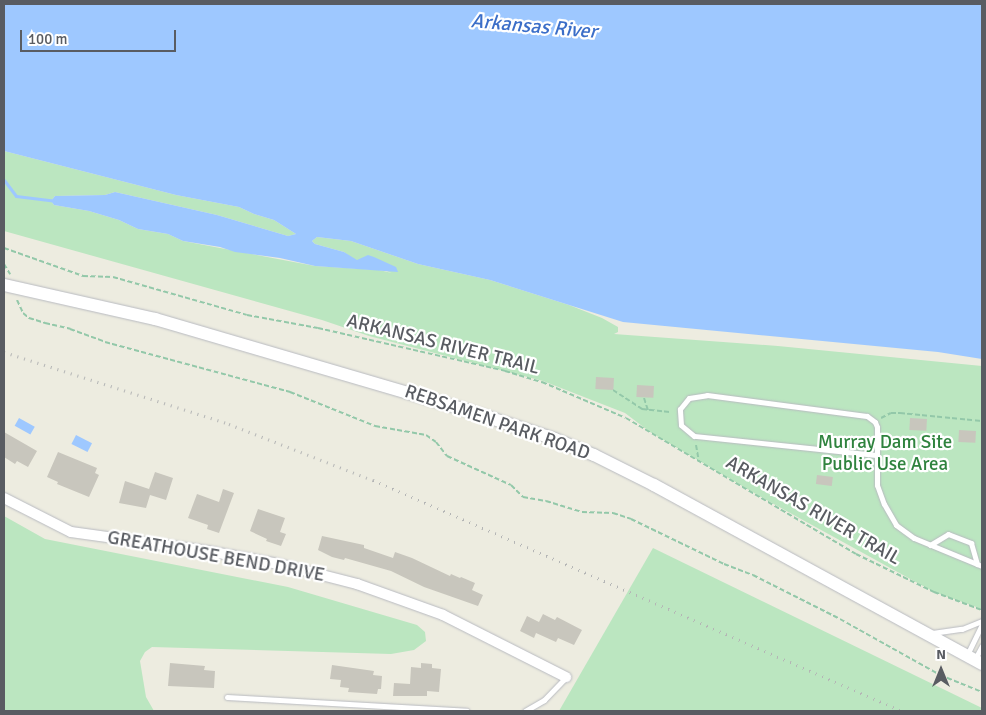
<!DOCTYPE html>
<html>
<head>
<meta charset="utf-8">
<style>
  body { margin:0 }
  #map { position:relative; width:986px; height:715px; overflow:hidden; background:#edece0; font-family:Signika,sans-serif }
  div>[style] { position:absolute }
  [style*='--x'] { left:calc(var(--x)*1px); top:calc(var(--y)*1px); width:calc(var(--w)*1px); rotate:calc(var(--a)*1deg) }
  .green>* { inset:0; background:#bbe6c0 }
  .water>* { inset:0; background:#9ec8ff; transform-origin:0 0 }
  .stream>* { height:3px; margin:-1.5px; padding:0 1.5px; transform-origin:1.5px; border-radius:1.5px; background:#9ec8ff }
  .building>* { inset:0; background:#c8c6bd; transform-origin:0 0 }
  .path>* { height:2px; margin-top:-1px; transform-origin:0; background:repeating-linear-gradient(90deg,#93c8a9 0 5px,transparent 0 7.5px) }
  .roads { filter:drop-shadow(0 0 1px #b8bac0) drop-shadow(0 0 1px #b8bac0) }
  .service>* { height:5px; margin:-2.5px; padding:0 2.5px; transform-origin:2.5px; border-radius:2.5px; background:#fff }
  .minor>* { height:10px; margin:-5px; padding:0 5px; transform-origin:5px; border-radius:5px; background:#fff }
  .tertiary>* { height:12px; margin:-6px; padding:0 6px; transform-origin:6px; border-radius:6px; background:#fff }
  .rail>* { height:3px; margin-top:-1.5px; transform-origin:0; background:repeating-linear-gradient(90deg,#b4b5b5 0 1px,transparent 0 7px) }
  span { translate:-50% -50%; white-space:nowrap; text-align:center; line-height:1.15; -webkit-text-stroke:4.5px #fff; paint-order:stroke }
  .street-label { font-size:19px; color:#595c62 }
  .park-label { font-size:19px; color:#2f833e }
  .water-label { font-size:20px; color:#3b6ec8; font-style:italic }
  .frame { position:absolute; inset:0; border:5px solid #595c62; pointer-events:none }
  .north { position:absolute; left:916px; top:645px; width:50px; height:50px; -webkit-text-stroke:4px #fff; paint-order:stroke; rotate:0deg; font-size:14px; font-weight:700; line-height:20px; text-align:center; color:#595c62 }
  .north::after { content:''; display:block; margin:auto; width:18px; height:22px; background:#595c62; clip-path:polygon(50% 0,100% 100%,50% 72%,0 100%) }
  .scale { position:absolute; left:20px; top:30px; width:156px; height:22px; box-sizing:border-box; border:2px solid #595c62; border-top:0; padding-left:6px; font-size:15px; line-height:18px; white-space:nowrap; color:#595c62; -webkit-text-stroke:4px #fff; paint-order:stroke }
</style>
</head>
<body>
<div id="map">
  <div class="green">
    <i style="clip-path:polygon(4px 151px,176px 195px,239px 207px,254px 214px,274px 220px,296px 234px,288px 236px,217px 215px,115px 192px,105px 195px,55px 196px,51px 201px,54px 205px,89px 211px,119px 220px,138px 229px,168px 234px,183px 241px,315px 266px,379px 270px,392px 273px,353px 259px,344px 252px,315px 244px,312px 241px,317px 237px,351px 241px,418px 264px,490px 280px,569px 305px,602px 318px,618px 327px,618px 332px,614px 334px,778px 346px,982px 366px,982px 609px,934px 592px,761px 497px,650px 432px,625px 413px,543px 381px,369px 336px,322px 320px,4px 231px)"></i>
    <i style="clip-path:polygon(4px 516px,45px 539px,288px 587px,417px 625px,425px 632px,426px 641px,414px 650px,391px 654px,152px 647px,145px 652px,140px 661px,146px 697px,154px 711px,4px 711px)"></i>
    <i style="clip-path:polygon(653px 548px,982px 708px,982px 711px,559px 711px)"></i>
  </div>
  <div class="water">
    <i style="clip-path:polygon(4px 4px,982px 4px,982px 359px,938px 352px,623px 322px,490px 280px,418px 264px,351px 241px,317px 237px,312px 241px,315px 244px,344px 252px,357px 260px,368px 255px,374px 257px,396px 267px,398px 272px,315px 266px,280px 258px,235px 252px,220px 247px,183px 241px,168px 234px,138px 229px,119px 220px,89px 211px,54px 205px,51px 201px,55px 196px,105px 195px,115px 192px,217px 215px,288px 236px,296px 234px,274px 220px,254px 214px,239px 207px,176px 195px,4px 151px)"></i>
    <i style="left:19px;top:418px;width:18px;height:9px;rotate:29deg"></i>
    <i style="left:76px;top:435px;width:18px;height:10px;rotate:27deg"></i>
  </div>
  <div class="stream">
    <i style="--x:4;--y:180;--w:20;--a:53"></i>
    <i style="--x:16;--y:196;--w:39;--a:7"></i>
  </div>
  <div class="building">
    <i style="left:596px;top:377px;width:18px;height:12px;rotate:3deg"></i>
    <i style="left:637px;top:385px;width:17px;height:12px;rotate:3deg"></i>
    <i style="left:910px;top:418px;width:17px;height:12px;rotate:3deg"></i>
    <i style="left:959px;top:430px;width:17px;height:12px;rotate:3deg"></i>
    <i style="clip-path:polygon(4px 432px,37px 451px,28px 467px,17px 461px,15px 464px,4px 457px)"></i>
    <i style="clip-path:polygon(58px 452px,97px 468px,95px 473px,99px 475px,89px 497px,57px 484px,58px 482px,47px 477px)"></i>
    <i style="clip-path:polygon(155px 472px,173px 478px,166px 500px,150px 495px,146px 508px,119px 503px,125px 481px,149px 489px)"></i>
    <i style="left:817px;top:475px;width:16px;height:9px;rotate:7deg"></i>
    <i style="clip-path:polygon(223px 489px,234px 493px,219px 533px,207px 529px,208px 525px,188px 518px,197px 494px,219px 502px)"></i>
    <i style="clip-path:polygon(258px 509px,285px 518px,280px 532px,286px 534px,281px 546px,266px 541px,267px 539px,250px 531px)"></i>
    <i style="clip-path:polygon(322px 536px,364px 545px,364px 548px,367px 549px,393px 558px,395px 552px,412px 558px,450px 576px,451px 574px,460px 578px,461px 577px,475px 583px,472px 590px,483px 595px,478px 606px,424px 587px,391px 571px,345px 558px,344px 560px,332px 557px,318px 550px)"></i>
    <i style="clip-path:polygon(543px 614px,555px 620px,557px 617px,582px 630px,574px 645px,558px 638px,556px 642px,536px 633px,534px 638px,520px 631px,527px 616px,539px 622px)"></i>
    <i style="clip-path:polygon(170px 663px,205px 666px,204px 670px,215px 671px,214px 688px,168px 686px)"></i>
    <i style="clip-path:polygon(421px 663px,432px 664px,432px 668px,441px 669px,439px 692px,427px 691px,427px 696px,393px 696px,394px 683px,410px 684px,411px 667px,421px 668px)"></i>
    <i style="clip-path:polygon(332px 665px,374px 671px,373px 675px,382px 676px,381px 689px,378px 689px,377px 694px,348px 692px,349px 688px,340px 687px,341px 680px,330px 679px)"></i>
  </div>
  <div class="path">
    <i style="--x:4;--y:248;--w:84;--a:19.5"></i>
    <i style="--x:83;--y:276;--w:30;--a:2"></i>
    <i style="--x:113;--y:277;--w:139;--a:15.8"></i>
    <i style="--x:247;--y:315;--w:72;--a:10.4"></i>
    <i style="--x:318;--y:328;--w:192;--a:12.9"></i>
    <i style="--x:505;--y:371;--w:39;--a:17"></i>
    <i style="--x:542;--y:382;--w:91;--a:23.2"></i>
    <i style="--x:626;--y:418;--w:267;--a:30.6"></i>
    <i style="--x:856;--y:554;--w:87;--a:26"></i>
    <i style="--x:934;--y:592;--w:51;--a:20.6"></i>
    <i style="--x:4;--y:264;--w:12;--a:59"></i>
    <i style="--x:17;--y:300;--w:14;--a:65"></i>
    <i style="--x:23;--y:313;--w:8;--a:40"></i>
    <i style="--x:29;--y:318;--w:17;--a:17"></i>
    <i style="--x:45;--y:323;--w:26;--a:13"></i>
    <i style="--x:70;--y:329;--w:37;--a:20"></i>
    <i style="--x:105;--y:342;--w:192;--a:15.1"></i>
    <i style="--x:290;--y:392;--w:92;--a:21.8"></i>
    <i style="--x:375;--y:426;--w:52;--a:10"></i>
    <i style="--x:426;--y:435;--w:12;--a:35"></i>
    <i style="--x:436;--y:442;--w:18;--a:52"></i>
    <i style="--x:447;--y:456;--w:70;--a:24.4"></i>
    <i style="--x:511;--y:485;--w:17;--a:45"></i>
    <i style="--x:523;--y:497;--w:23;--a:10"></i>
    <i style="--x:546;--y:501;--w:38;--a:17"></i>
    <i style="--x:582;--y:512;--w:31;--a:2"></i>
    <i style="--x:613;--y:513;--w:19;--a:18"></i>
    <i style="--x:631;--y:519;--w:103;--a:25.8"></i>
    <i style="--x:724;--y:564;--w:31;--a:21"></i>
    <i style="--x:753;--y:575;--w:97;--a:26.8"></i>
    <i style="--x:840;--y:619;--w:115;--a:29.2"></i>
    <i style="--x:940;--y:675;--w:45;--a:22"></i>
    <i style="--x:613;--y:390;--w:35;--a:33"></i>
    <i style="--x:642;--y:409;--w:30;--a:6"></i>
    <i style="--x:644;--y:398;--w:13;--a:72"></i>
    <i style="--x:881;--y:418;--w:11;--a:-27"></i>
    <i style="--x:891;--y:413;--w:9;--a:0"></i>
    <i style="--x:900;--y:413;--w:82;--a:5.6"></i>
    <i style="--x:696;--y:445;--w:17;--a:80"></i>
  </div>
  <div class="roads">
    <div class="service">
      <i style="--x:876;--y:455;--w:183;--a:-174"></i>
      <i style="--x:694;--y:436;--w:17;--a:-140"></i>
      <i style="--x:681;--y:425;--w:16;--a:-94"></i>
      <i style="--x:680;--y:409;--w:14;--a:-51"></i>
      <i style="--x:689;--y:398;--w:18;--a:-9"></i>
      <i style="--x:707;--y:395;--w:161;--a:7.5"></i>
      <i style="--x:867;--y:416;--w:10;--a:37"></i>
      <i style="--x:875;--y:422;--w:5;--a:68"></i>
      <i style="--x:877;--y:427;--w:58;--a:90"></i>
      <i style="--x:877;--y:485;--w:20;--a:70"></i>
      <i style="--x:884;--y:504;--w:24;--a:60"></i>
      <i style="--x:896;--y:525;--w:22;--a:36"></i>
      <i style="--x:914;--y:538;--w:74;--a:22.4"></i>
      <i style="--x:930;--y:545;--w:21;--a:-31"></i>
      <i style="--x:948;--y:534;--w:25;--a:21"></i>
      <i style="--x:971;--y:543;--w:22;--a:74"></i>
      <i style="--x:932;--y:633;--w:30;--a:-8"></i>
      <i style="--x:962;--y:629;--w:22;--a:-22"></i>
      <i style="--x:967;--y:655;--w:34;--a:-64"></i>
      <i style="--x:975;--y:659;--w:15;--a:-62"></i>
      <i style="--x:227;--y:697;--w:240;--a:3.3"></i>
      <i style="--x:525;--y:711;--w:22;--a:-30"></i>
      <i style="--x:544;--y:700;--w:32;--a:-46"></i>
    </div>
    <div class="minor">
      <i style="--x:4;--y:498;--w:75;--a:26.9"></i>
      <i style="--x:71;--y:532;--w:138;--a:7.9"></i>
      <i style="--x:208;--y:551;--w:72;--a:10.4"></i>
      <i style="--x:279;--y:564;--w:81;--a:14.4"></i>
      <i style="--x:357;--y:584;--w:91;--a:19.8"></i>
      <i style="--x:443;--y:615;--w:138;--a:26.8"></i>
    </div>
    <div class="tertiary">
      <i style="--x:4;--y:285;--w:155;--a:12.7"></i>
      <i style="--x:155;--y:319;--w:318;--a:16.3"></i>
      <i style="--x:460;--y:408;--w:100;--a:18.1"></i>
      <i style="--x:555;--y:439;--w:42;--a:22.3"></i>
      <i style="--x:594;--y:455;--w:67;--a:26.6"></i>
      <i style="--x:654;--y:485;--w:374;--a:28.6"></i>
    </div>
  </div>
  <div class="rail">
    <i style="--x:4;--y:352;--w:236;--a:17.7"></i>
    <i style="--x:229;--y:424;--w:155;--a:21.3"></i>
    <i style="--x:373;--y:480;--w:577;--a:23.59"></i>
  </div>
  <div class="street-label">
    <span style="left:443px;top:345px;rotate:14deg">ARKANSAS RIVER TRAIL</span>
    <span style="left:497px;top:423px;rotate:19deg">REBSAMEN PARK ROAD</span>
    <span style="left:813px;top:511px;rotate:30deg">ARKANSAS RIVER TRAIL</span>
    <span style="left:216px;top:557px;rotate:10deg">GREATHOUSE BEND DRIVE</span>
  </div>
  <div class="park-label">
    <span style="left:885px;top:454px">Murray Dam Site<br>Public Use Area</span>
  </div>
  <div class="water-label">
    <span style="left:534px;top:26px;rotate:5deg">Arkansas River</span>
  </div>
  <div class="frame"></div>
  <div class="north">N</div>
  <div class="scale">100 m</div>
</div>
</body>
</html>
